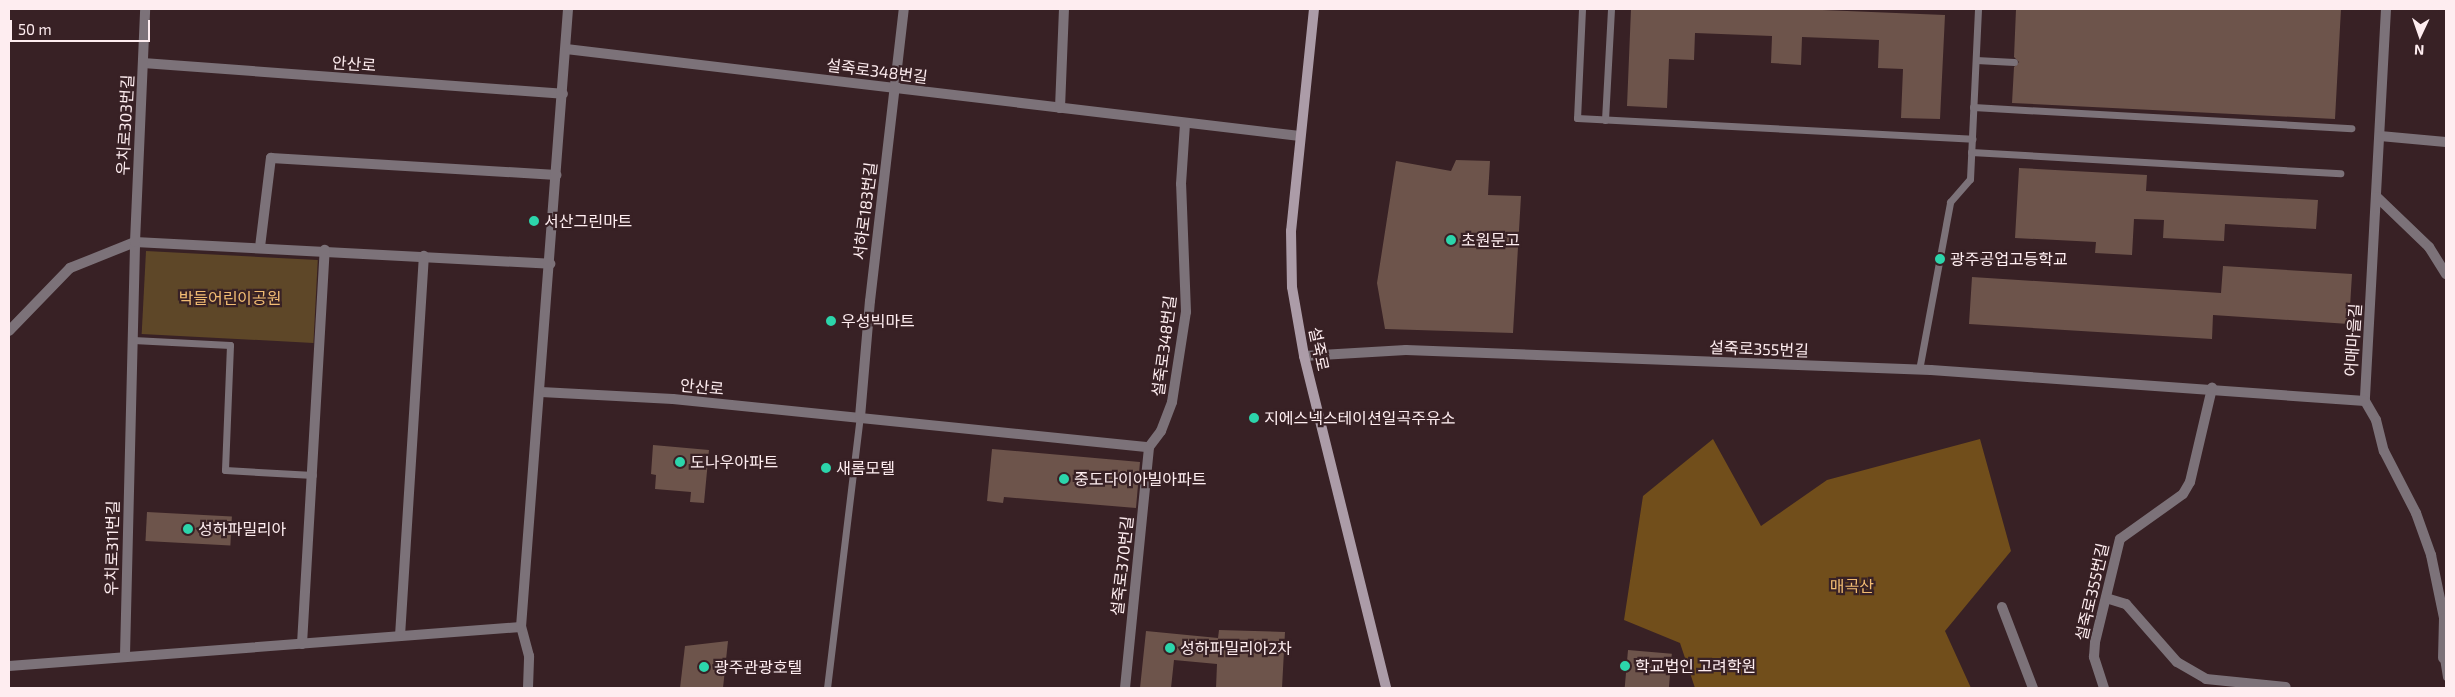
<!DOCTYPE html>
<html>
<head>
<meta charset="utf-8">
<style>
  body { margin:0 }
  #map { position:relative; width:2455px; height:697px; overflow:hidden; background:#382125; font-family:"Exo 2","Noto Sans KR",sans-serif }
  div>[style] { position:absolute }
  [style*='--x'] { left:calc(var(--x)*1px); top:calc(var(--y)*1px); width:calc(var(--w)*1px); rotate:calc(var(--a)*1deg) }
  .green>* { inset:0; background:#5e4728; transform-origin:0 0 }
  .forest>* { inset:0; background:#714e1b }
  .building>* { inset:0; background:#6d544b; transform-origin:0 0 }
  .service>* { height:7px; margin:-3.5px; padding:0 3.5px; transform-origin:3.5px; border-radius:3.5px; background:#7c7279 }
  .minor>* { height:10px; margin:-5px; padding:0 5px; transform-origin:5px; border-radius:5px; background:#7c7279 }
  .secondary>* { height:10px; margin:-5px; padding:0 5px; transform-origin:5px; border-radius:5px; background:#ac9ca8 }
  .dots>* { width:14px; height:14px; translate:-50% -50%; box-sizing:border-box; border:2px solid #382125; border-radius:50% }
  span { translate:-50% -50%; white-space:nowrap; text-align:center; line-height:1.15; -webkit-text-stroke:4.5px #382125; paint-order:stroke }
  .street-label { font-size:16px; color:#feedf0 }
  .poi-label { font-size:16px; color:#feedf0 }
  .left { translate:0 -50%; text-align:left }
  .park-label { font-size:16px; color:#f2bc73 }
  .frame { position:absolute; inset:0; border:10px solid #feedf0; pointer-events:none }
  .north { position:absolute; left:2395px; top:10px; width:50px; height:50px; -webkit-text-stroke:4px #382125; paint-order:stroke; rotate:183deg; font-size:14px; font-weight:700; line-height:20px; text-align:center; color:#feedf0 }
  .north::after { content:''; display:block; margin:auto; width:18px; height:22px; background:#feedf0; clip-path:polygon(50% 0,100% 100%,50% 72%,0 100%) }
  .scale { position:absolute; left:10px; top:20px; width:140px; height:22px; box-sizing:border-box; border:2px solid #feedf0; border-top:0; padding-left:6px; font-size:15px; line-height:18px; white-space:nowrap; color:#feedf0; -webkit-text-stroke:4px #382125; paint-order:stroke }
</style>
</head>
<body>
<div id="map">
  <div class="green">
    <i style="left:146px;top:251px;width:172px;height:83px;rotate:3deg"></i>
  </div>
  <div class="forest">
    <i style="clip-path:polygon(1713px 439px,1761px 526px,1827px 480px,1980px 439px,2011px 551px,1945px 631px,1971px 688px,1695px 688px,1680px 643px,1624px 620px,1643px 496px)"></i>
  </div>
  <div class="building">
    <i style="clip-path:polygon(1631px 9px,1798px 9px,1945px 15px,1940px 119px,1901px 118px,1903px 69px,1878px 68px,1879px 40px,1802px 37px,1801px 65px,1771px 63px,1772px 36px,1695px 33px,1694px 60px,1669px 59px,1667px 108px,1627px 106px)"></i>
    <i style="clip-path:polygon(2016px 9px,2341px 9px,2335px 119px,2012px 103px,2014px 67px,2019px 62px,2014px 57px)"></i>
    <i style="clip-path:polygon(1456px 160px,1490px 161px,1488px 195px,1521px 196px,1513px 333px,1385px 329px,1377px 283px,1396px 161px,1451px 171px)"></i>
    <i style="clip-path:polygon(2019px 168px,2147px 175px,2146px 191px,2318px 200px,2316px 229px,2225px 224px,2224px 241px,2163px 238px,2164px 220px,2134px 219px,2132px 255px,2095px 253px,2096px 242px,2015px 238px)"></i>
    <i style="clip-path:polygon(2223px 266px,2352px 274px,2349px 324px,2213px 315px,2212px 339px,1969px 324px,1972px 277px,2221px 293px)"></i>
    <i style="clip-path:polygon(653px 445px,709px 450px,704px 503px,690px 502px,691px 492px,655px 489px,656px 475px,651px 474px)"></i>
    <i style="clip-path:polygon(992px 449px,1140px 462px,1136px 508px,1004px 497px,1003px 503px,987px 501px)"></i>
    <i style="left:147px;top:512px;width:85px;height:29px;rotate:3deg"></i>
    <i style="clip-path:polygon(1219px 630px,1285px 632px,1282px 688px,1216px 688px,1217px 664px,1174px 660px,1171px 688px,1140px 688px,1146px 631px,1218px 638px)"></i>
    <i style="clip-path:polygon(728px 641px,723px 688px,680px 688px,685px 646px)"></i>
    <i style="left:1628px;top:650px;width:44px;height:38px;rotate:5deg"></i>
  </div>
  <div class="service">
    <i style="--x:1582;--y:9;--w:109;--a:92.6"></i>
    <i style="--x:1577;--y:118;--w:396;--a:3"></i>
    <i style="--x:1976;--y:60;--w:38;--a:3"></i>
    <i style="--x:1973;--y:107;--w:379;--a:3.2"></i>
    <i style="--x:1605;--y:120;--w:111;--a:-86.9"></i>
    <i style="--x:1971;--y:152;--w:370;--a:3.3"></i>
    <i style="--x:133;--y:340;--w:97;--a:3"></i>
    <i style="--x:230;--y:345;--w:125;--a:92.3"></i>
    <i style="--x:225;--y:470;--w:88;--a:3.3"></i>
    <i style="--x:1919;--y:370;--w:171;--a:-79.5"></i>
    <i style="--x:1950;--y:202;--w:30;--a:-49"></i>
    <i style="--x:1970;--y:179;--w:170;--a:-87.3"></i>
    <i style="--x:2443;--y:658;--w:19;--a:81"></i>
    <i style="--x:827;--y:688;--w:273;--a:-83.1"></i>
  </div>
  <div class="minor">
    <i style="--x:2386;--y:9;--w:393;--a:93.1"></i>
    <i style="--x:2365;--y:401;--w:22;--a:60"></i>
    <i style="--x:2376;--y:420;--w:32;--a:76"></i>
    <i style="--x:2384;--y:451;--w:70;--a:62.7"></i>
    <i style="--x:2416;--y:513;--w:45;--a:70.3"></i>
    <i style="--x:2431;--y:555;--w:64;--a:78.3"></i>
    <i style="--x:2444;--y:618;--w:40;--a:91.4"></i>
    <i style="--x:566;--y:49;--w:739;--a:6.76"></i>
    <i style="--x:143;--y:63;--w:421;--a:4.2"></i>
    <i style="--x:1060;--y:108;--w:99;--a:-87.7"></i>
    <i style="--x:2380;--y:136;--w:66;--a:5.2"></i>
    <i style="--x:2377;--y:197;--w:72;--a:43.9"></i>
    <i style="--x:2429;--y:247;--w:32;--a:58"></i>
    <i style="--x:260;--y:247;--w:90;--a:-83"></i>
    <i style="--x:271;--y:158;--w:286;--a:3.4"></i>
    <i style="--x:9;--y:331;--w:88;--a:-45.9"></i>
    <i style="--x:70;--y:268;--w:70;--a:-21.8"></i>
    <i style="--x:135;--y:242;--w:416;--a:3"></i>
    <i style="--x:1304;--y:356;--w:102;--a:-3.4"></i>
    <i style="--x:1406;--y:350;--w:525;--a:2.18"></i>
    <i style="--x:1931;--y:370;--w:435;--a:4.1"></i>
    <i style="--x:541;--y:392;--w:132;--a:3"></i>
    <i style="--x:673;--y:399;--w:478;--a:5.8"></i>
    <i style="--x:860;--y:417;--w:116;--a:-85.1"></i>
    <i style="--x:870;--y:301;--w:294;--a:-83.4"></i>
    <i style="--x:1149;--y:447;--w:20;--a:-53"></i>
    <i style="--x:1161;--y:431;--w:31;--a:-69"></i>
    <i style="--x:1172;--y:402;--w:91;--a:-81.2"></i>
    <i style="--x:1186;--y:312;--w:128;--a:-92.2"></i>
    <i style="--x:1181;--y:184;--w:61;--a:-86.2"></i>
    <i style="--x:2106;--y:598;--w:21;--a:17"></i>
    <i style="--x:2126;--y:604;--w:77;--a:48.7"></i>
    <i style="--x:2177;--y:662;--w:34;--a:30"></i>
    <i style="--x:2206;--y:679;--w:80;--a:5.7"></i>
    <i style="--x:2002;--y:607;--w:87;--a:69.1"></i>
    <i style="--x:400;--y:636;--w:381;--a:-86.4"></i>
    <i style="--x:302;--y:644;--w:395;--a:-86.7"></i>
    <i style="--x:125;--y:655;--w:413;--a:-88.6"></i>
    <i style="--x:135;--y:242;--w:233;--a:-87.5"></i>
    <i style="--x:9;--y:666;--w:513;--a:-4.36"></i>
    <i style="--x:528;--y:688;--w:32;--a:-88"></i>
    <i style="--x:529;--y:656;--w:30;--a:-105"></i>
    <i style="--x:521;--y:627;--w:620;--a:-85.65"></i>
    <i style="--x:1125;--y:688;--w:242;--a:-84.3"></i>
    <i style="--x:2104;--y:688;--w:33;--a:-108"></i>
    <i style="--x:2094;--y:657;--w:15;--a:-86"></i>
    <i style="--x:2095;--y:642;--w:106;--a:-76.4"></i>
    <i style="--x:2120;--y:539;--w:77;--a:-35.5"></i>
    <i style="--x:2183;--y:494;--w:14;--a:-60"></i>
    <i style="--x:2190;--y:482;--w:97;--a:-76.8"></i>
  </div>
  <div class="secondary">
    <i style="--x:1314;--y:9;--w:223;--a:95.9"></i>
    <i style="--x:1291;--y:231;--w:56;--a:89"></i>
    <i style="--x:1292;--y:287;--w:70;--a:80.1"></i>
    <i style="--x:1304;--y:356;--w:342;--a:76.1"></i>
  </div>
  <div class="dots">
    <i style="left:534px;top:221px;background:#2cd5ab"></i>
    <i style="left:1451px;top:240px;background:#2cd5ab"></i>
    <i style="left:1940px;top:259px;background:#2cd5ab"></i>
    <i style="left:831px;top:321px;background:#2cd5ab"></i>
    <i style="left:1254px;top:418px;background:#2cd5ab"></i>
    <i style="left:680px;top:462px;background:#2cd5ab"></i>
    <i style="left:826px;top:468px;background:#2cd5ab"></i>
    <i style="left:1064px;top:479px;background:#2cd5ab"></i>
    <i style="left:188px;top:529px;background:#2cd5ab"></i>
    <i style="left:1170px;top:648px;background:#2cd5ab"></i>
    <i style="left:1625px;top:666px;background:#2cd5ab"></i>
    <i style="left:704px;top:667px;background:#2cd5ab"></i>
  </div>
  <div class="street-label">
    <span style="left:354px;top:64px;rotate:4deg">안산로</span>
    <span style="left:877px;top:71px;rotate:7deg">설죽로348번길</span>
    <span style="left:125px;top:125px;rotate:-87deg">우치로303번길</span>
    <span style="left:865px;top:211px;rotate:-83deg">서하로183번길</span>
    <span style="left:2353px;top:340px;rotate:-86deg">어매마을길</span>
    <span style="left:1164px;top:346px;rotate:-83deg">설죽로348번길</span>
    <span style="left:1319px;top:349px;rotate:78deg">설죽로</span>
    <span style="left:1759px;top:349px;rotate:2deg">설죽로355번길</span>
    <span style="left:702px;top:387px;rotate:5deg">안산로</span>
    <span style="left:112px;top:548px;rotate:-89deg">우치로311번길</span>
    <span style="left:1122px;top:566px;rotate:-84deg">설죽로370번길</span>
    <span style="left:2092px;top:592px;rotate:-77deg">설죽로355번길</span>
  </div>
  <div class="poi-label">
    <span class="left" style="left:544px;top:221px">서산그린마트</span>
    <span class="left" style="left:1461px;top:240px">초원문고</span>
    <span class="left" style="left:1950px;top:259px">광주공업고등학교</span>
    <span class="left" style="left:841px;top:321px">우성빅마트</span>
    <span class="left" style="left:1264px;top:418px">지에스넥스테이션일곡주유소</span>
    <span class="left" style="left:690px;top:462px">도나우아파트</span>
    <span class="left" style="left:836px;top:468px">새롬모텔</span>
    <span class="left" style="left:1074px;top:479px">중도다이아빌아파트</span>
    <span class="left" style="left:198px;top:529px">성하파밀리아</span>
    <span class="left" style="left:1180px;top:648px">성하파밀리아2차</span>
    <span class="left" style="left:1635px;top:666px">학교법인 고려학원</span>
    <span class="left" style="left:714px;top:667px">광주관광호텔</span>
  </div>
  <div class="park-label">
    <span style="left:230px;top:298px">박들어린이공원</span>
    <span style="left:1852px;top:586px">매곡산</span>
  </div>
  <div class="frame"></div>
  <div class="north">N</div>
  <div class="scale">50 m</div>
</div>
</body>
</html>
